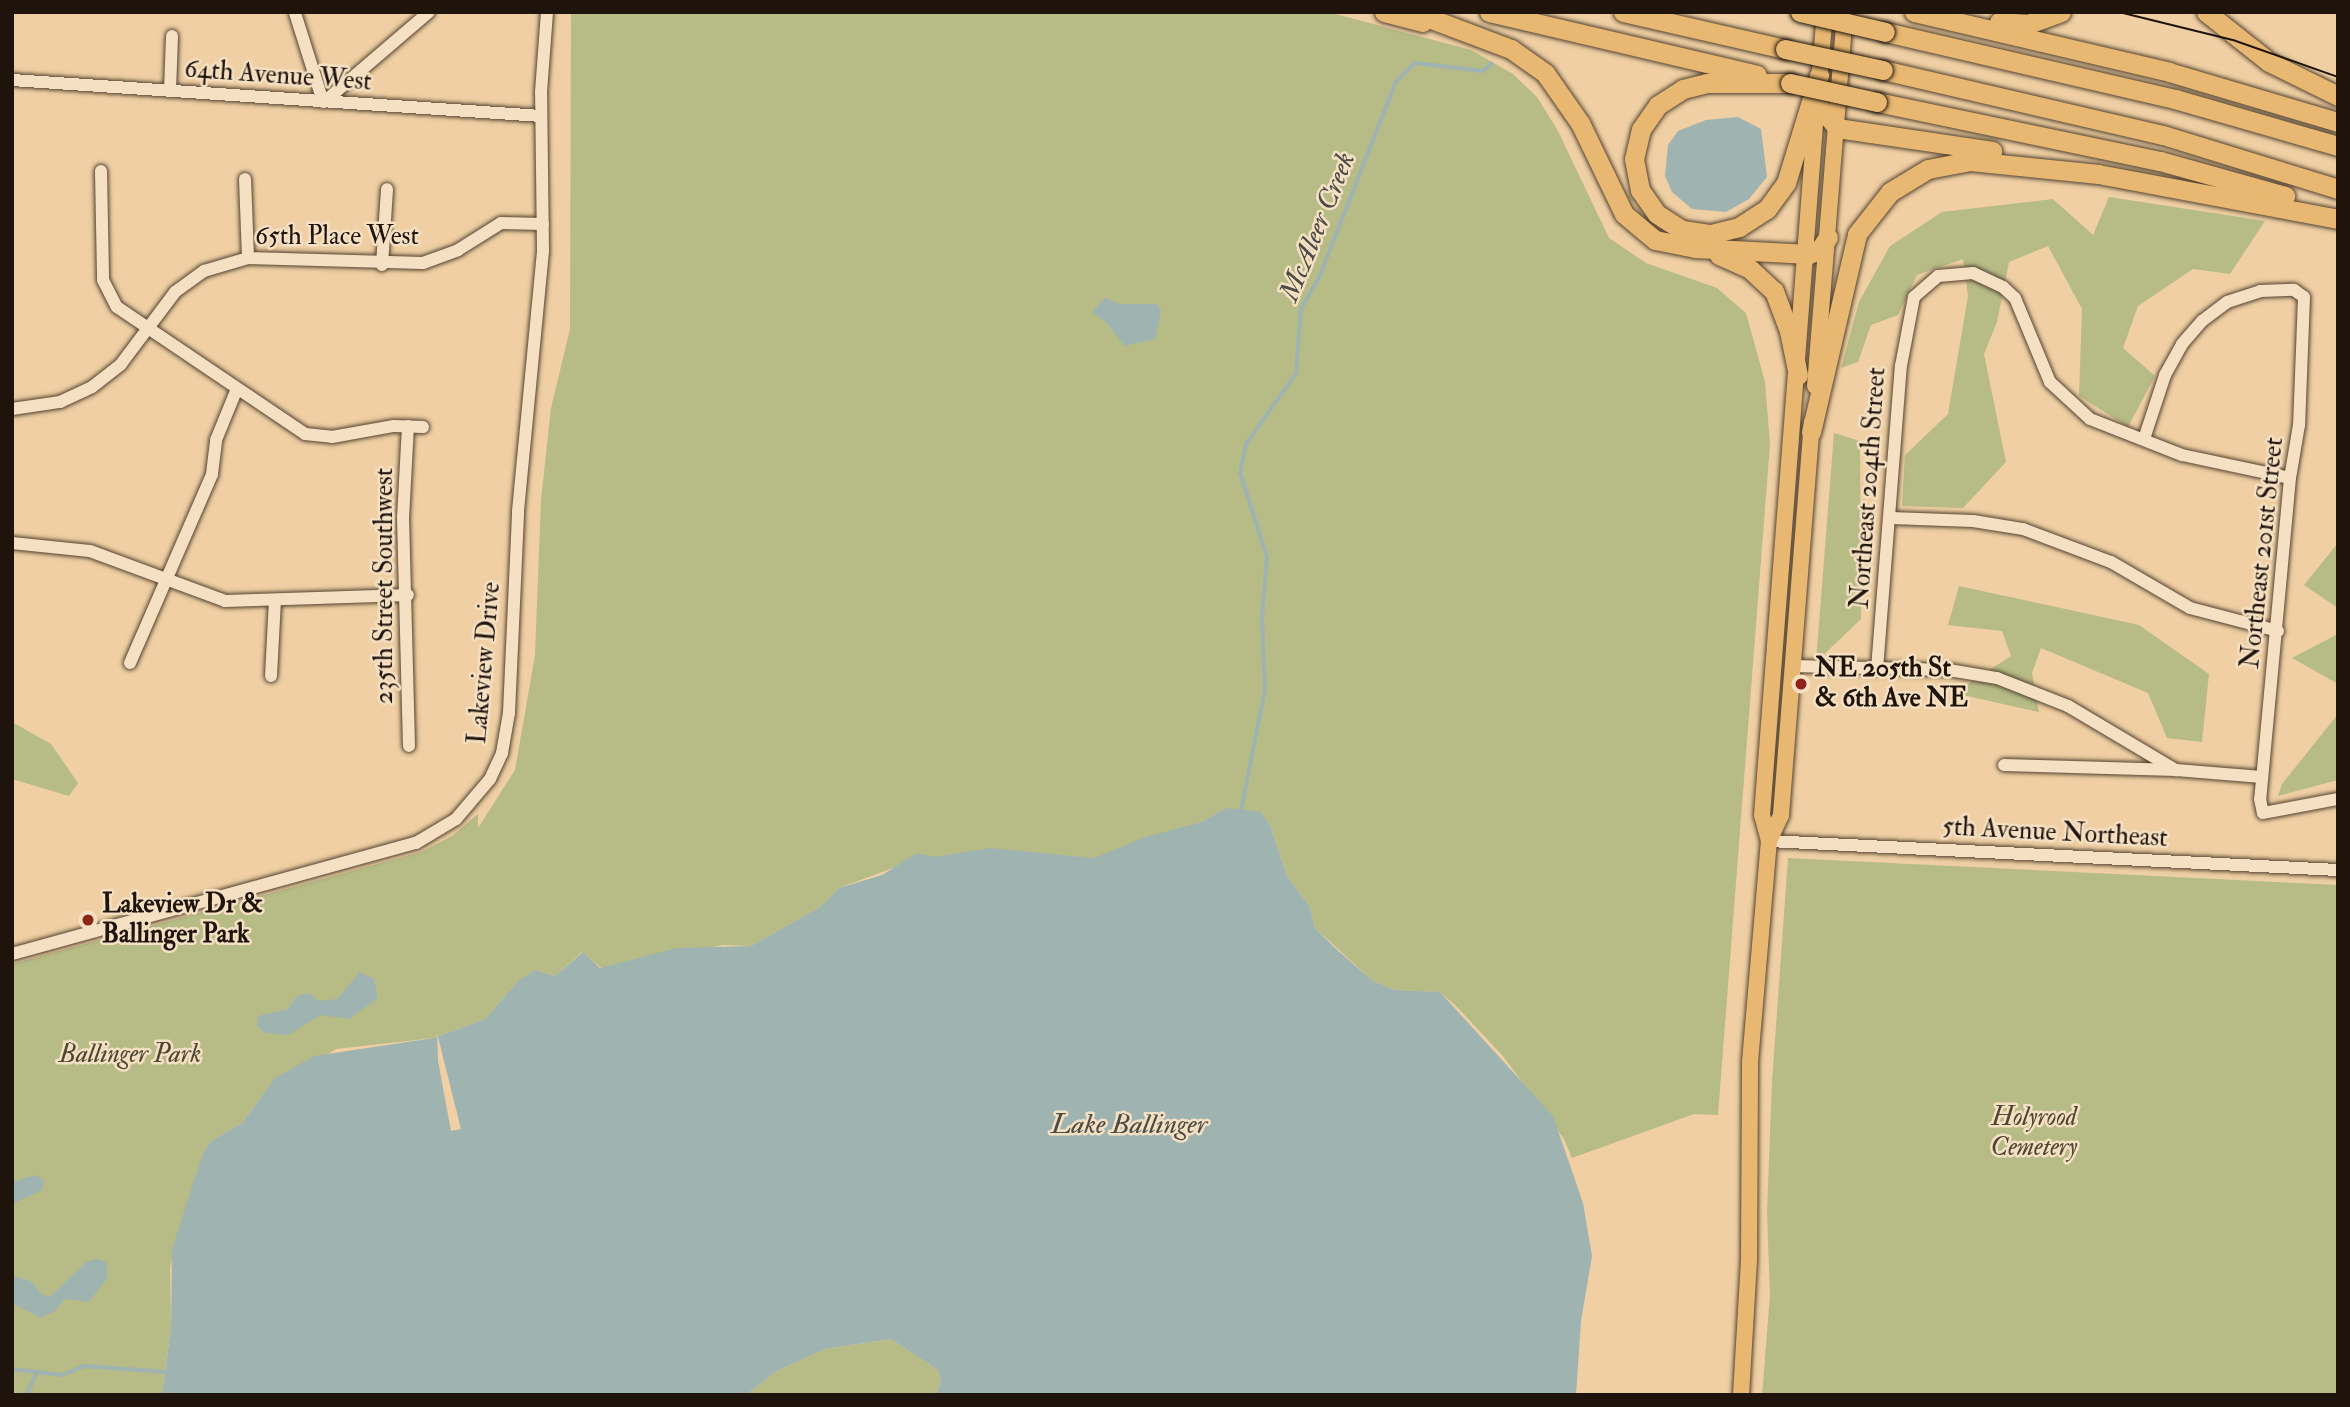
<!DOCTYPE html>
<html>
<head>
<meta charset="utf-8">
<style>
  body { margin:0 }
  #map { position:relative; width:2350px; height:1407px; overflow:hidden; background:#efcfa3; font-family:"IM FELL Double Pica",serif }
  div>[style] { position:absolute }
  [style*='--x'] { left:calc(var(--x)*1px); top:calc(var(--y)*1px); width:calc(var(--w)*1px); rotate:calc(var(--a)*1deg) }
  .green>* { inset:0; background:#b7bb86 }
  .water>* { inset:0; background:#9fb3b1 }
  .pier>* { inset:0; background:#efcfa3 }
  .stream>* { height:3.5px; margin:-1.75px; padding:0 1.75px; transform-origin:1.75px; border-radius:1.75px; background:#9fb3b1 }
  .roads { filter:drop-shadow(0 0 2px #534332) drop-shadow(0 0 2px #534332) }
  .minor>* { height:12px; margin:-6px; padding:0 6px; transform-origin:6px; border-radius:6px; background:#f5e0c3 }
  .major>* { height:16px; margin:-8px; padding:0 8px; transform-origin:8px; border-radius:8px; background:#e8b872 }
  .highway>* { height:19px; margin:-9.5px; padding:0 9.5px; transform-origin:9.5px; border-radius:9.5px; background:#e8b872 }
  .tram>* { height:2px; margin:-1px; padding:0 1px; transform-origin:1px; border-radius:1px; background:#1f140c }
  .bridges { filter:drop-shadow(0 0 2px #1f140c) drop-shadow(0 0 2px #1f140c) }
  .highway-bridge>* { height:19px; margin:-9.5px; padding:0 9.5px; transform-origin:9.5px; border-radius:9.5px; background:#e8b872 }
  .dots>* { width:19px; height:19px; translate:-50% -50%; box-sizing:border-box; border:4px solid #f5e0c3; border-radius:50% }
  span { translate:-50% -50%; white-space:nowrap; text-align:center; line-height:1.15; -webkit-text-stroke:5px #f5e0c3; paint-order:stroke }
  .street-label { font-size:26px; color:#1f140c }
  .poi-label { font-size:26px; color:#1f140c; font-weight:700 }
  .left { translate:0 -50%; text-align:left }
  .park-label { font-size:26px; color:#4d4631; font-style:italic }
  .water-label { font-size:28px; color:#4c4c46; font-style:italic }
  .frame { position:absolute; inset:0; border:14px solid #1f140c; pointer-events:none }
</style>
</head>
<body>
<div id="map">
  <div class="green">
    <i style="clip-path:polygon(571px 12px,1328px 12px,1471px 50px,1513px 74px,1537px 97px,1558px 131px,1609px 238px,1646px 263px,1717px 288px,1746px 313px,1765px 382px,1770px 444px,1718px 1115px,1694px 1114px,1572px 1158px,1564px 1139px,1503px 1056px,1456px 1006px,1440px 992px,1395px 990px,1373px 981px,1315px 928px,1310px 907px,1287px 876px,1270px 825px,1226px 808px,1201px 822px,1094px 858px,1011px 851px,893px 868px,839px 888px,820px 907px,751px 946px,723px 945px,604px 970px,582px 952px,555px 976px,535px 970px,519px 980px,485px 1019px,434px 1038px,336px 1049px,262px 1096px,242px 1123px,211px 1141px,203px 1153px,170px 1267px,171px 1327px,162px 1395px,12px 1395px,12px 964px,421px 852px,452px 836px,478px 814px,478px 828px,515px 770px,535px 655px,541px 500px,551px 408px,570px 329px)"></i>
    <i style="clip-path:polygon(2109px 197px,2265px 221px,2230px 274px,2193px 269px,2138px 306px,2123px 348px,2155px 376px,2128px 427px,2079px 396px,2082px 309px,2048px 246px,2009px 262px,1997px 322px,1984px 354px,2006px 462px,1963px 508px,1902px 506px,1905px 455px,1948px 414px,1968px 296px,1963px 259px,1917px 275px,1898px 315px,1871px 325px,1858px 362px,1841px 368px,1859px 302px,1890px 246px,1942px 212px,2053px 199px,2093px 235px)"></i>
    <i style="clip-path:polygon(1834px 433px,1860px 441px,1861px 619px,1816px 662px)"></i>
    <i style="clip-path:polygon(2338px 543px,2338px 608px,2304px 585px)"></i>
    <i style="clip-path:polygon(1959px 586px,2139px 625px,2209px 674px,2202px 742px,2167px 738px,2148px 693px,2041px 648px,2032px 673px,2039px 712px,1954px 693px,2011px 656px,2002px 631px,1948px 625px)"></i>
    <i style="clip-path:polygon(2338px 634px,2338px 684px,2292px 658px)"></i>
    <i style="clip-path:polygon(2338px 714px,2338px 780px,2278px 796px,2282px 784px)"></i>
    <i style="clip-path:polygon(12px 722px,51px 744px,78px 783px,69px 796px,12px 779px)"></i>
    <i style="clip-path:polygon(1788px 858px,2338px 885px,2338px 1395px,1762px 1395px,1770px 1295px,1767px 1212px,1772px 1082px)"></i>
    <i style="clip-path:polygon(891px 1339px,938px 1370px,941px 1381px,936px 1395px,746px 1395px,777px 1371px,825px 1349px)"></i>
  </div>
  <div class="water">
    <i style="clip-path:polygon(1738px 117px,1761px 129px,1767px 177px,1749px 199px,1726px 212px,1692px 209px,1672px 192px,1665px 176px,1668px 145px,1678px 131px,1706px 120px)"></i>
    <i style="clip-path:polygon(1105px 298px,1120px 304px,1157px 304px,1161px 311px,1155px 339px,1124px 346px,1108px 324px,1092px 312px)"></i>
    <i style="clip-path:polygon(1226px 808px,1261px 812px,1270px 825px,1287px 876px,1310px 907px,1315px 928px,1335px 948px,1373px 981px,1395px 990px,1440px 992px,1553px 1116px,1583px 1203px,1592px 1256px,1581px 1321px,1576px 1395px,936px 1395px,941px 1381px,938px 1370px,891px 1339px,825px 1349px,777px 1371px,746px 1395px,162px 1395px,171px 1327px,172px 1249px,203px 1153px,211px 1141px,242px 1123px,275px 1078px,314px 1056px,434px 1038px,485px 1019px,519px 980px,535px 970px,555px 976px,583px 952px,600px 968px,677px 948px,751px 946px,820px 907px,839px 888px,882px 875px,917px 853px,934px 857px,990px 848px,1094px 858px,1143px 838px,1201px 822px)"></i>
    <i style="clip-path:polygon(360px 972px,374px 979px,378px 998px,349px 1019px,321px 1015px,288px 1035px,265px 1033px,257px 1026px,258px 1016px,288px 1009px,297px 996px,308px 993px,319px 1001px,337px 999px)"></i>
    <i style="clip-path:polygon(36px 1175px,44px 1181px,42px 1190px,12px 1204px,12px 1182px)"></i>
    <i style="clip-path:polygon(96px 1259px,106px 1262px,108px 1277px,89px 1302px,65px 1299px,55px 1311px,41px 1318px,12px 1303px,12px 1275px,32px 1282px,42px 1295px,51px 1296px,86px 1262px)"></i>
  </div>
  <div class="pier">
    <i style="clip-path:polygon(437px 1033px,461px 1129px,451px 1131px,438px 1061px)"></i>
  </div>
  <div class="stream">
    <i style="--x:1241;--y:810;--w:122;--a:-78.7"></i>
    <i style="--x:1265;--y:690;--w:72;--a:-92.4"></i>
    <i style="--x:1262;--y:618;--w:61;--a:-85.3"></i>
    <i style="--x:1267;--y:557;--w:88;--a:-107.8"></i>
    <i style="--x:1240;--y:473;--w:30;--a:-78"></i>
    <i style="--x:1246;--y:444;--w:86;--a:-54.5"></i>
    <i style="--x:1296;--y:374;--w:65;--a:-85.6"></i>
    <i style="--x:1301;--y:309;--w:36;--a:-60"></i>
    <i style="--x:1319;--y:278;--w:211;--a:-68.6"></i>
    <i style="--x:1396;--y:82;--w:27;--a:-45"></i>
    <i style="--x:1415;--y:63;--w:68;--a:6.7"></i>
    <i style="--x:1483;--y:71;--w:11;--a:-41"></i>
    <i style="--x:12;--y:1369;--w:50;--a:6.8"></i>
    <i style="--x:62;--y:1375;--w:24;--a:-22"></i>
    <i style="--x:84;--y:1366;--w:83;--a:4.1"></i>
    <i style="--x:27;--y:1395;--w:23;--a:-67"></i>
  </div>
  <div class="roads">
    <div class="minor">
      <i style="--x:295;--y:13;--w:93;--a:72.5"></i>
      <i style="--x:12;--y:80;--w:530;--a:3.89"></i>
      <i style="--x:170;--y:91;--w:55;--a:-87.9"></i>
      <i style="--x:324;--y:102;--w:138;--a:-40.6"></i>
      <i style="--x:101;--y:171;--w:109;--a:88.9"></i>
      <i style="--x:103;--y:280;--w:30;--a:63"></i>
      <i style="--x:117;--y:307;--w:227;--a:34"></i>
      <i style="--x:305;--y:434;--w:27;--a:6"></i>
      <i style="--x:332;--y:437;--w:63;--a:-10.1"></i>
      <i style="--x:394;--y:426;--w:29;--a:2"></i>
      <i style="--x:245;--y:179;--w:79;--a:87.8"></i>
      <i style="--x:382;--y:265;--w:76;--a:-86.2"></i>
      <i style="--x:12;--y:409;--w:49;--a:-8.3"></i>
      <i style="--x:60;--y:402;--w:35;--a:-25"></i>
      <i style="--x:92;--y:387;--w:37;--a:-38"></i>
      <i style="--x:121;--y:364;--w:90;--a:-53.1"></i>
      <i style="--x:175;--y:292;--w:36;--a:-36"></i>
      <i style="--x:204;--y:271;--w:46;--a:-16.5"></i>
      <i style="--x:248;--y:258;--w:175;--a:1.6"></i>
      <i style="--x:423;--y:263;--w:37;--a:-20"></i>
      <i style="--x:458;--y:250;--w:51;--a:-32.1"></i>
      <i style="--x:501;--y:223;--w:42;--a:1.4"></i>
      <i style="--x:408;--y:426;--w:91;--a:93.1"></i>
      <i style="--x:403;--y:517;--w:229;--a:88.5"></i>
      <i style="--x:2144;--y:439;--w:67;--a:-71.8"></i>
      <i style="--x:2165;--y:375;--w:35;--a:-61"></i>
      <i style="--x:2182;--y:344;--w:30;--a:-49"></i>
      <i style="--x:2202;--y:321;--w:31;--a:-37"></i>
      <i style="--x:2227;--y:302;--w:35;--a:-18"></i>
      <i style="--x:2260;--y:291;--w:34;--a:-2"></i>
      <i style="--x:2294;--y:290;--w:12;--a:35"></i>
      <i style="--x:2304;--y:297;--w:128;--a:92.2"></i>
      <i style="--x:2299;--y:425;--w:54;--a:99.6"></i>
      <i style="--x:2290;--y:478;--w:322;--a:95.3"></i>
      <i style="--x:2260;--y:799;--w:14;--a:78"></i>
      <i style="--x:2263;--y:813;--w:76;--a:-10.6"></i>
      <i style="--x:1891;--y:518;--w:82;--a:2.1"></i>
      <i style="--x:1973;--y:521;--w:51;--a:9.1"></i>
      <i style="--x:2023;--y:529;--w:94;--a:20.6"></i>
      <i style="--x:2111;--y:562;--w:91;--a:30.2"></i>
      <i style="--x:2190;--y:608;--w:91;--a:14.6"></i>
      <i style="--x:12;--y:543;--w:78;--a:5.9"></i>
      <i style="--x:90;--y:551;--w:144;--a:20.3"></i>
      <i style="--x:225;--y:601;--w:183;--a:-1.9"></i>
      <i style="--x:130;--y:663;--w:206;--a:-66.5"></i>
      <i style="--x:212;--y:474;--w:34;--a:-83"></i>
      <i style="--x:216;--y:440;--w:53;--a:-67.8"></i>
      <i style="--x:1793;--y:666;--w:156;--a:1.5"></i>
      <i style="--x:1949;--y:670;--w:49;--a:9.5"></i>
      <i style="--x:1997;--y:678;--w:76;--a:21.5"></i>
      <i style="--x:2068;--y:706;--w:126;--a:30.7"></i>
      <i style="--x:2176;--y:770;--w:86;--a:4.7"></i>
      <i style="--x:1877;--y:669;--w:304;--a:-85.5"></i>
      <i style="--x:1901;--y:366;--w:70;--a:-79.3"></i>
      <i style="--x:1914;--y:297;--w:32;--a:-41"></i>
      <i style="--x:1938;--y:276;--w:35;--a:-5"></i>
      <i style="--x:1973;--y:273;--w:33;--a:25"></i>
      <i style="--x:2003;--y:287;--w:16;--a:43"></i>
      <i style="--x:2015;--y:298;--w:91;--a:67.4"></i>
      <i style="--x:2050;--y:382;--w:54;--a:42.8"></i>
      <i style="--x:2090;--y:419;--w:99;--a:21.4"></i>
      <i style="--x:2182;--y:455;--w:110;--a:12"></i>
      <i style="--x:271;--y:676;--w:76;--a:-87"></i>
      <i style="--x:2004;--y:765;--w:172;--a:1.7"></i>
      <i style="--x:1769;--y:841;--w:570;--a:2.92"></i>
      <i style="--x:12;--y:954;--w:419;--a:-15.4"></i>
      <i style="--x:416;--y:843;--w:47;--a:-31"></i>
      <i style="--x:456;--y:819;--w:52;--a:-49.6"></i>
      <i style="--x:490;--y:779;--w:29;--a:-65"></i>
      <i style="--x:502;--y:753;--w:41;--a:-80.1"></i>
      <i style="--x:509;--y:713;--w:202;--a:-87.4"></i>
      <i style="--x:518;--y:511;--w:262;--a:-84.5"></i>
      <i style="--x:543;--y:250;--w:158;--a:-90.7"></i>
      <i style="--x:541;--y:92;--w:80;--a:-85.7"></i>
    </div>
    <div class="major">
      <i style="--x:1820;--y:69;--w:57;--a:-85"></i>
      <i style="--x:1815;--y:386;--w:375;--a:-85.4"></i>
      <i style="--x:1769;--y:841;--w:27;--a:-105"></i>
      <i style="--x:1762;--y:815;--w:719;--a:-85.61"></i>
      <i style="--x:1741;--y:1395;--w:134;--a:-86.6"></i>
      <i style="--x:1749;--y:1261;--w:199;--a:-89.7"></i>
      <i style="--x:1750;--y:1062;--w:222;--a:-85.1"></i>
      <i style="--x:1769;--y:841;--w:29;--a:-65"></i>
      <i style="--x:1781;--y:815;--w:394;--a:-85.5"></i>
    </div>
    <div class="highway">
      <i style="--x:1384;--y:12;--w:40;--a:14.4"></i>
      <i style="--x:1413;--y:12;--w:105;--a:20.7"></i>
      <i style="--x:1511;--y:49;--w:42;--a:35.2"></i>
      <i style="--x:1545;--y:73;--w:61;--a:55"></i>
      <i style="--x:1580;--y:123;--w:101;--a:64.2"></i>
      <i style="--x:1624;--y:214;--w:40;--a:40"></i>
      <i style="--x:1655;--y:240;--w:41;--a:11.3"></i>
      <i style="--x:1695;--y:248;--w:114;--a:3"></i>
      <i style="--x:1809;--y:254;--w:12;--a:-24"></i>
      <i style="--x:1820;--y:249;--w:14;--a:-56"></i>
      <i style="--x:1489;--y:12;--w:275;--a:13.2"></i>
      <i style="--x:1623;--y:12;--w:166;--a:12.9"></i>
      <i style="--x:1914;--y:12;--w:262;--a:13.2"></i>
      <i style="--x:2169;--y:72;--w:176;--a:16.5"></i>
      <i style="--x:2206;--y:12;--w:80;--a:38.4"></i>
      <i style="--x:2269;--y:62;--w:77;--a:26.2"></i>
      <i style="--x:1999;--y:22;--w:29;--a:4"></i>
      <i style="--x:2028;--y:24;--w:35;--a:-20"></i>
      <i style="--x:1885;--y:32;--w:298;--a:13"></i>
      <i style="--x:2175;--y:99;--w:170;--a:16.1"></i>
      <i style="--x:1883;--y:70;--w:287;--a:13.1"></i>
      <i style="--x:2163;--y:135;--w:183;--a:17.1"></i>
      <i style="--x:1790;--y:83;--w:83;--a:180"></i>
      <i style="--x:1707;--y:83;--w:25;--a:166"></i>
      <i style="--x:1683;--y:89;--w:30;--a:147"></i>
      <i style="--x:1658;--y:105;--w:29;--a:125"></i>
      <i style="--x:1641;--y:129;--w:31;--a:103"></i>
      <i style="--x:1634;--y:159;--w:32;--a:79"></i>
      <i style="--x:1640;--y:190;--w:29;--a:55"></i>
      <i style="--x:1657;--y:214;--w:30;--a:33"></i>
      <i style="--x:1682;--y:230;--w:29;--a:8"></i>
      <i style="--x:1711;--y:234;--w:29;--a:-14"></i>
      <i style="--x:1739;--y:227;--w:33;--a:-33"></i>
      <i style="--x:1767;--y:209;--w:32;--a:-54"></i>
      <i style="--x:1786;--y:183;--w:113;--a:-73"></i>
      <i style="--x:1877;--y:102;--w:289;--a:11.8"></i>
      <i style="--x:2160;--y:161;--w:130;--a:15.6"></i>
      <i style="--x:1817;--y:103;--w:32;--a:51"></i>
      <i style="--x:1837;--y:128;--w:157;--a:8.4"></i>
      <i style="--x:1719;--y:255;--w:34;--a:24"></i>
      <i style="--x:1750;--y:269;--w:33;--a:43"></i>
      <i style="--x:1774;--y:291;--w:43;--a:69.4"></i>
      <i style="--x:1789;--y:331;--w:45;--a:78.4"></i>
      <i style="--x:1811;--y:432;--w:203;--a:-76.9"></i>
      <i style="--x:1857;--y:234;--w:53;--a:-51.8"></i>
      <i style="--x:1890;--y:192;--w:44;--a:-31.2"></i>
      <i style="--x:1928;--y:169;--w:43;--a:-10.8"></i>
      <i style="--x:1970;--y:161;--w:129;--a:5.8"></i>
      <i style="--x:2098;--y:174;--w:244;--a:10.6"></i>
    </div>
  </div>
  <div class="tram">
    <i style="--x:2119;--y:12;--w:117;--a:13.8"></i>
    <i style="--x:2233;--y:40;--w:111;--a:19.4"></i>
  </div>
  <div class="bridges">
    <div class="highway-bridge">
      <i style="--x:1800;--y:12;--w:87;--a:13.2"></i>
      <i style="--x:1785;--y:49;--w:100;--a:12.1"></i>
      <i style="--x:1790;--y:83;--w:89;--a:12.3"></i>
    </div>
  </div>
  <div class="dots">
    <i style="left:1801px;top:684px;background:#8f2418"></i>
    <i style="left:88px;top:920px;background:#8f2418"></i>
  </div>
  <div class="street-label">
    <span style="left:278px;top:76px;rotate:4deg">64th Avenue West</span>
    <span style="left:337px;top:237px">65th Place West</span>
    <span style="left:1869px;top:488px;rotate:-86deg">Northeast 204th Street</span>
    <span style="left:2263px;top:553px;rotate:-84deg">Northeast 201st Street</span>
    <span style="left:385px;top:586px;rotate:-90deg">235th Street Southwest</span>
    <span style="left:485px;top:663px;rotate:-85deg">Lakeview Drive</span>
    <span style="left:2055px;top:833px;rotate:3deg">5th Avenue Northeast</span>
  </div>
  <div class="poi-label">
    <span class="left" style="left:1815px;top:684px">NE 205th St<br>&amp; 6th Ave NE</span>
    <span class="left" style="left:102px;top:920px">Lakeview Dr &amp;<br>Ballinger Park</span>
  </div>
  <div class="park-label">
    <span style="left:130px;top:1055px">Ballinger Park</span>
    <span style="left:2034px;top:1133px">Holyrood<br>Cemetery</span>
  </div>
  <div class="water-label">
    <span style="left:1318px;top:227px;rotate:-68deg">McAleer Creek</span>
    <span style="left:1129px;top:1125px">Lake Ballinger</span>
  </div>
  <div class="frame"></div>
</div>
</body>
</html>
